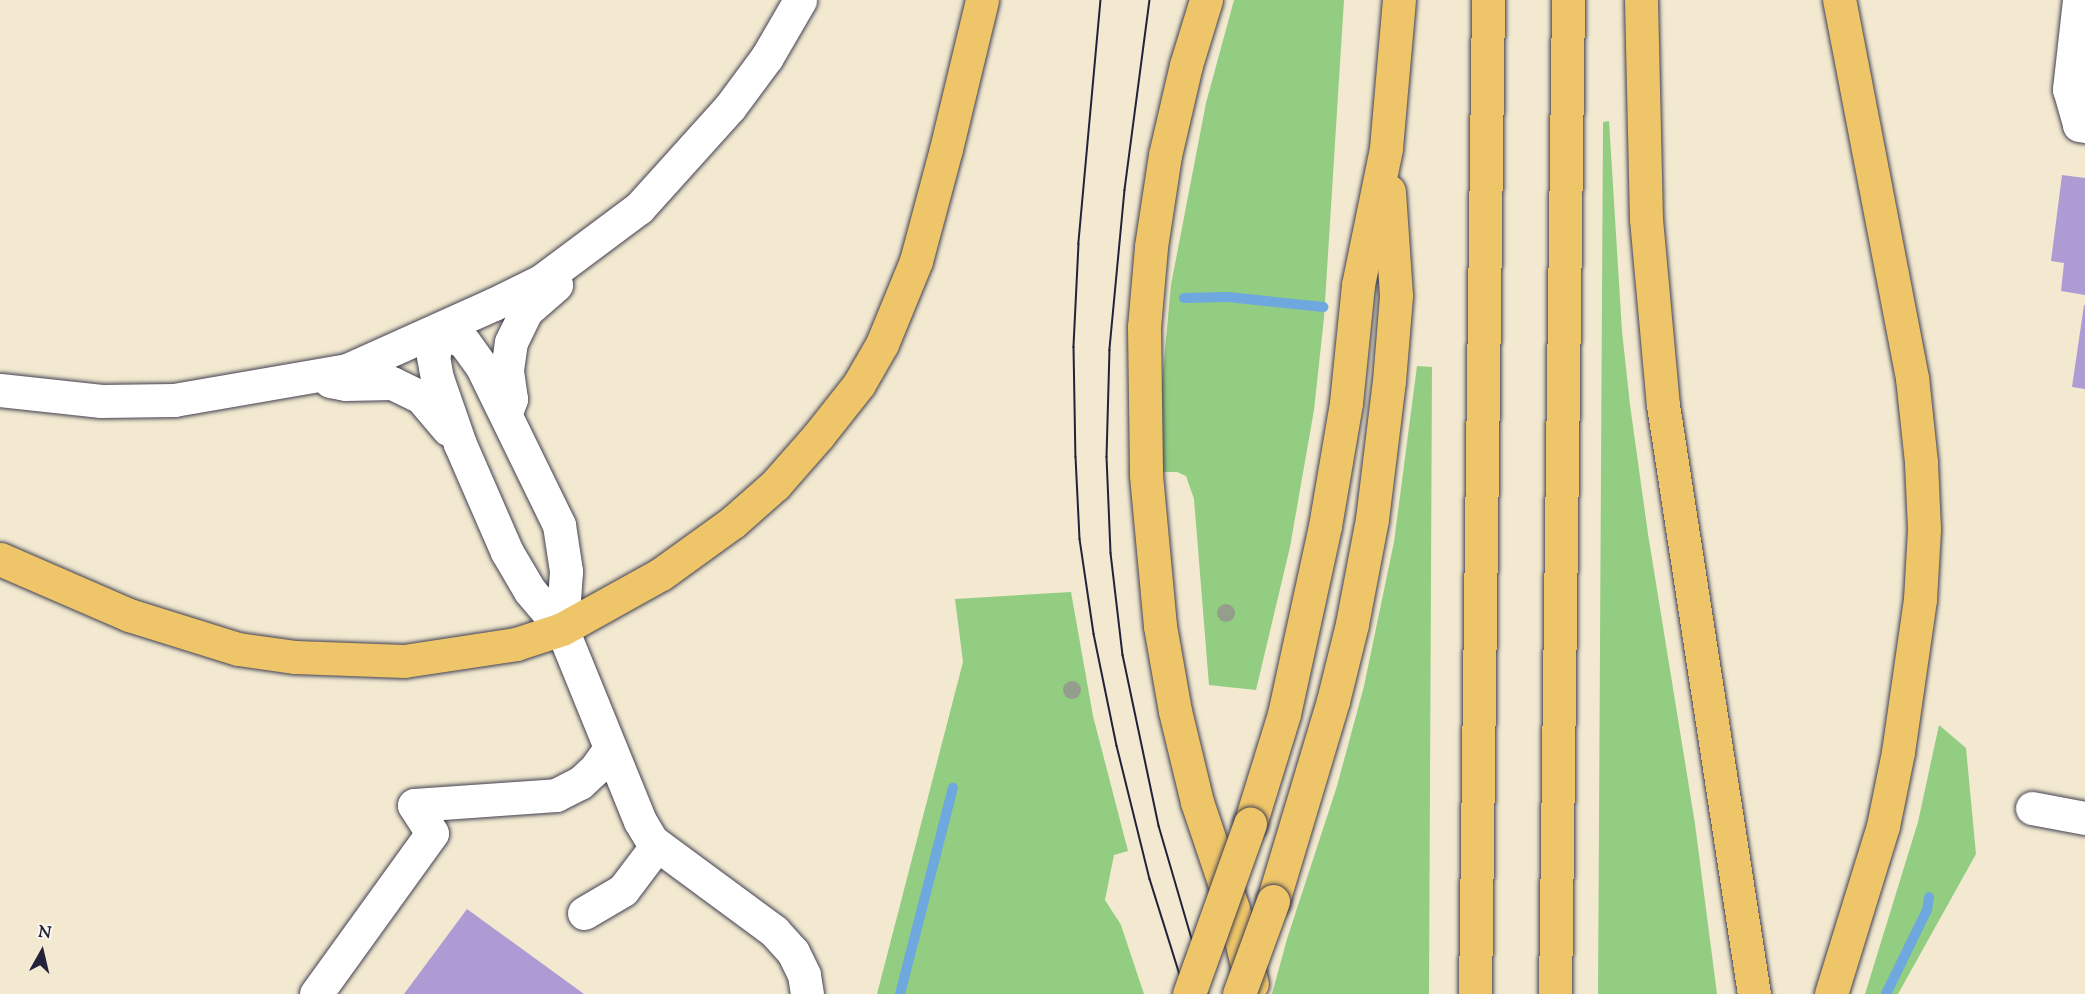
<!DOCTYPE html>
<html>
<head>
<meta charset="utf-8">
<style>
  body { margin:0 }
  #map { position:relative; width:2085px; height:994px; overflow:hidden; background:#f2e9d0; font-family:"Sorts Mill Goudy",serif }
  div>[style] { position:absolute }
  [style*='--x'] { left:calc(var(--x)*1px); top:calc(var(--y)*1px); width:calc(var(--w)*1px); rotate:calc(var(--a)*1deg) }
  .green>* { inset:0; background:#92cd82 }
  .stream>* { height:10px; margin:-5px; padding:0 5px; transform-origin:5px; border-radius:5px; background:#6ea8de }
  .building>* { inset:0; background:#af9bd4 }
  .roads { filter:drop-shadow(0 0 2px #414051) drop-shadow(0 0 2px #414051) }
  .minor>* { height:33px; margin:-16.5px; padding:0 16.5px; transform-origin:16.5px; border-radius:16.5px; background:#fff }
  .major>* { height:33px; margin:-16.5px; padding:0 16.5px; transform-origin:16.5px; border-radius:16.5px; background:#eec569 }
  .highway>* { height:33px; margin:-16.5px; padding:0 16.5px; transform-origin:16.5px; border-radius:16.5px; background:#eec569 }
  .tram>* { height:1.5px; margin:-0.75px; padding:0 0.75px; transform-origin:0.75px; border-radius:0.75px; background:#22223b }
  .bridges { filter:drop-shadow(0 0 2px #414051) drop-shadow(0 0 2px #414051) }
  .highway-bridge>* { height:33px; margin:-16.5px; padding:0 16.5px; transform-origin:16.5px; border-radius:16.5px; background:#eec569 }
  .trees>* { width:18px; height:18px; margin:-9px; border-radius:50%; background:#959d8c }
  span { translate:-50% -50%; white-space:nowrap; text-align:center; line-height:1.15; -webkit-text-stroke:4.5px #fbf7ec; paint-order:stroke }
  .north { position:absolute; left:12px; top:922px; width:60px; height:60px; -webkit-text-stroke:4px #fbf7ec; paint-order:stroke; rotate:8deg; font-size:16px; font-weight:700; line-height:24px; text-align:center; color:#22223b }
  .north::after { content:''; display:block; margin:auto; width:21px; height:27px; background:#22223b; clip-path:polygon(50% 0,100% 100%,50% 72%,0 100%) }
</style>
</head>
<body>
<div id="map">
  <div class="green">
    <i style="clip-path:polygon(1234px 0,1344px 0,1324px 318px,1314px 410px,1290px 547px,1256px 690px,1209px 685px,1194px 499px,1186px 476px,1177px 472px,1161px 472px,1162px 383px,1171px 285px,1206px 103px)"></i>
    <i style="clip-path:polygon(1609px 121px,1622px 331px,1630px 405px,1648px 534px,1695px 824px,1717px 994px,1598px 994px,1603px 122px)"></i>
    <i style="clip-path:polygon(1417px 366px,1432px 367px,1429px 994px,1272px 994px,1287px 939px,1337px 786px,1364px 686px,1394px 542px)"></i>
    <i style="clip-path:polygon(1071px 592px,1093px 716px,1128px 851px,1114px 855px,1105px 900px,1121px 925px,1144px 994px,877px 994px,963px 662px,955px 599px)"></i>
    <i style="clip-path:polygon(1939px 725px,1966px 748px,1976px 854px,1898px 994px,1865px 994px,1918px 822px)"></i>
  </div>
  <div class="stream">
    <i style="--x:1184;--y:298;--w:44;--a:-1.3"></i>
    <i style="--x:1228;--y:297;--w:96;--a:6"></i>
    <i style="--x:900;--y:994;--w:213;--a:-75.6"></i>
    <i style="--x:1886;--y:994;--w:93;--a:-64"></i>
    <i style="--x:1927;--y:910;--w:13;--a:-81"></i>
  </div>
  <div class="building">
    <i style="clip-path:polygon(2062px 175px,2085px 178px,2085px 295px,2061px 291px,2064px 263px,2051px 261px)"></i>
    <i style="clip-path:polygon(2084px 305px,2085px 305px,2085px 389px,2072px 387px)"></i>
    <i style="clip-path:polygon(467px 909px,584px 994px,404px 994px)"></i>
  </div>
  <div class="roads">
    <div class="minor">
      <i style="--x:2079;--y:0;--w:90;--a:96.4"></i>
      <i style="--x:2069;--y:89;--w:37;--a:74"></i>
      <i style="--x:2079;--y:125;--w:6;--a:9"></i>
      <i style="--x:441;--y:330;--w:27;--a:107"></i>
      <i style="--x:433;--y:356;--w:22;--a:80"></i>
      <i style="--x:437;--y:378;--w:70;--a:70.8"></i>
      <i style="--x:460;--y:444;--w:118;--a:66.5"></i>
      <i style="--x:507;--y:552;--w:45;--a:59.5"></i>
      <i style="--x:530;--y:591;--w:50;--a:49.9"></i>
      <i style="--x:562;--y:629;--w:207;--a:67.9"></i>
      <i style="--x:640;--y:821;--w:23;--a:59"></i>
      <i style="--x:652;--y:841;--w:152;--a:36.4"></i>
      <i style="--x:774;--y:931;--w:28;--a:48"></i>
      <i style="--x:793;--y:952;--w:25;--a:64"></i>
      <i style="--x:804;--y:975;--w:19;--a:81"></i>
      <i style="--x:441;--y:330;--w:26;--a:28"></i>
      <i style="--x:464;--y:342;--w:31;--a:54"></i>
      <i style="--x:482;--y:367;--w:176;--a:64"></i>
      <i style="--x:559;--y:525;--w:47;--a:81.3"></i>
      <i style="--x:566;--y:571;--w:58;--a:93.9"></i>
      <i style="--x:330;--y:381;--w:15;--a:11"></i>
      <i style="--x:345;--y:384;--w:47;--a:-1.2"></i>
      <i style="--x:392;--y:383;--w:32;--a:26"></i>
      <i style="--x:421;--y:397;--w:42;--a:49.8"></i>
      <i style="--x:0;--y:390;--w:102;--a:6.2"></i>
      <i style="--x:101;--y:401;--w:73;--a:-0.8"></i>
      <i style="--x:174;--y:400;--w:176;--a:-9.8"></i>
      <i style="--x:347;--y:370;--w:161;--a:-24.2"></i>
      <i style="--x:494;--y:304;--w:52;--a:-26.1"></i>
      <i style="--x:541;--y:281;--w:122;--a:-36.7"></i>
      <i style="--x:639;--y:208;--w:136;--a:-48"></i>
      <i style="--x:730;--y:107;--w:62;--a:-53.5"></i>
      <i style="--x:767;--y:57;--w:66;--a:-59.9"></i>
      <i style="--x:507;--y:410;--w:12;--a:-70"></i>
      <i style="--x:511;--y:399;--w:29;--a:-98"></i>
      <i style="--x:507;--y:370;--w:28;--a:-82"></i>
      <i style="--x:511;--y:342;--w:34;--a:-64"></i>
      <i style="--x:526;--y:311;--w:40;--a:-41"></i>
      <i style="--x:2032;--y:808;--w:54;--a:10.7"></i>
      <i style="--x:584;--y:913;--w:45;--a:-30.5"></i>
      <i style="--x:623;--y:890;--w:56;--a:-52.9"></i>
      <i style="--x:316;--y:994;--w:198;--a:-54.2"></i>
      <i style="--x:432;--y:833;--w:33;--a:-123"></i>
      <i style="--x:414;--y:805;--w:142;--a:-4"></i>
      <i style="--x:556;--y:795;--w:27;--a:-27"></i>
      <i style="--x:580;--y:783;--w:22;--a:-43"></i>
      <i style="--x:596;--y:768;--w:24;--a:-55"></i>
    </div>
    <div class="major">
      <i style="--x:0;--y:559;--w:141;--a:23.5"></i>
      <i style="--x:129;--y:615;--w:114;--a:17.3"></i>
      <i style="--x:238;--y:649;--w:58;--a:8"></i>
      <i style="--x:295;--y:657;--w:109;--a:2.1"></i>
      <i style="--x:404;--y:661;--w:113;--a:-8.6"></i>
      <i style="--x:516;--y:644;--w:48;--a:-18.1"></i>
      <i style="--x:562;--y:629;--w:113;--a:-29.1"></i>
      <i style="--x:661;--y:574;--w:89;--a:-35.8"></i>
      <i style="--x:733;--y:522;--w:56;--a:-41.4"></i>
      <i style="--x:775;--y:485;--w:65;--a:-48.7"></i>
      <i style="--x:818;--y:436;--w:66;--a:-51.7"></i>
      <i style="--x:859;--y:384;--w:46;--a:-60.1"></i>
      <i style="--x:882;--y:344;--w:90;--a:-67.7"></i>
      <i style="--x:916;--y:261;--w:116;--a:-75"></i>
      <i style="--x:946;--y:149;--w:153;--a:-76.4"></i>
    </div>
    <div class="highway">
      <i style="--x:1206;--y:0;--w:68;--a:107.1"></i>
      <i style="--x:1186;--y:65;--w:92;--a:103.1"></i>
      <i style="--x:1165;--y:155;--w:93;--a:98.7"></i>
      <i style="--x:1151;--y:247;--w:80;--a:95"></i>
      <i style="--x:1144;--y:327;--w:148;--a:89.2"></i>
      <i style="--x:1146;--y:475;--w:152;--a:84.7"></i>
      <i style="--x:1160;--y:626;--w:86;--a:80"></i>
      <i style="--x:1175;--y:711;--w:94;--a:76.4"></i>
      <i style="--x:1197;--y:802;--w:113;--a:71.4"></i>
      <i style="--x:1233;--y:909;--w:77;--a:75.8"></i>
      <i style="--x:1641;--y:0;--w:219;--a:88.7"></i>
      <i style="--x:1646;--y:219;--w:187;--a:84.8"></i>
      <i style="--x:1663;--y:405;--w:596;--a:81.22"></i>
      <i style="--x:1250;--y:824;--w:115;--a:-72.8"></i>
      <i style="--x:1284;--y:714;--w:192;--a:-77.7"></i>
      <i style="--x:1325;--y:526;--w:125;--a:-80.3"></i>
      <i style="--x:1346;--y:403;--w:119;--a:-84.2"></i>
      <i style="--x:1358;--y:285;--w:140;--a:-78.4"></i>
      <i style="--x:1386;--y:148;--w:149;--a:-85"></i>
      <i style="--x:1273;--y:901;--w:209;--a:-73.3"></i>
      <i style="--x:1333;--y:701;--w:79;--a:-76.1"></i>
      <i style="--x:1352;--y:624;--w:107;--a:-79.2"></i>
      <i style="--x:1372;--y:519;--w:139;--a:-83"></i>
      <i style="--x:1389;--y:381;--w:86;--a:-85.3"></i>
      <i style="--x:1396;--y:295;--w:104;--a:-93.9"></i>
      <i style="--x:1475;--y:994;--w:994;--a:-89.25"></i>
      <i style="--x:1555;--y:994;--w:994;--a:-89.25"></i>
      <i style="--x:1831;--y:994;--w:176;--a:-72.8"></i>
      <i style="--x:1883;--y:826;--w:76;--a:-78.5"></i>
      <i style="--x:1898;--y:752;--w:155;--a:-81.8"></i>
      <i style="--x:1920;--y:599;--w:70;--a:-86.7"></i>
      <i style="--x:1924;--y:529;--w:67;--a:-92.6"></i>
      <i style="--x:1921;--y:462;--w:84;--a:-96.1"></i>
      <i style="--x:1912;--y:378;--w:385;--a:-100.9"></i>
    </div>
  </div>
  <div class="tram">
    <i style="--x:1101;--y:0;--w:245;--a:95.2"></i>
    <i style="--x:1079;--y:244;--w:103;--a:92.8"></i>
    <i style="--x:1074;--y:347;--w:110;--a:89"></i>
    <i style="--x:1076;--y:457;--w:82;--a:87.2"></i>
    <i style="--x:1080;--y:539;--w:96;--a:81.6"></i>
    <i style="--x:1094;--y:634;--w:114;--a:78.4"></i>
    <i style="--x:1117;--y:746;--w:137;--a:76.1"></i>
    <i style="--x:1150;--y:879;--w:121;--a:72.6"></i>
    <i style="--x:1150;--y:0;--w:192;--a:97.5"></i>
    <i style="--x:1125;--y:190;--w:161;--a:95.4"></i>
    <i style="--x:1110;--y:350;--w:107;--a:91.6"></i>
    <i style="--x:1107;--y:457;--w:96;--a:87.6"></i>
    <i style="--x:1111;--y:553;--w:103;--a:83.3"></i>
    <i style="--x:1123;--y:655;--w:175;--a:78.1"></i>
    <i style="--x:1159;--y:826;--w:175;--a:73.7"></i>
  </div>
  <div class="bridges">
    <div class="highway-bridge">
      <i style="--x:1189;--y:994;--w:181;--a:-70.3"></i>
      <i style="--x:1239;--y:994;--w:99;--a:-69.9"></i>
    </div>
  </div>
  <div class="trees">
    <i style="left:1226px;top:613px"></i>
    <i style="left:1072px;top:690px"></i>
  </div>
  <div class="north">N</div>
</div>
</body>
</html>
